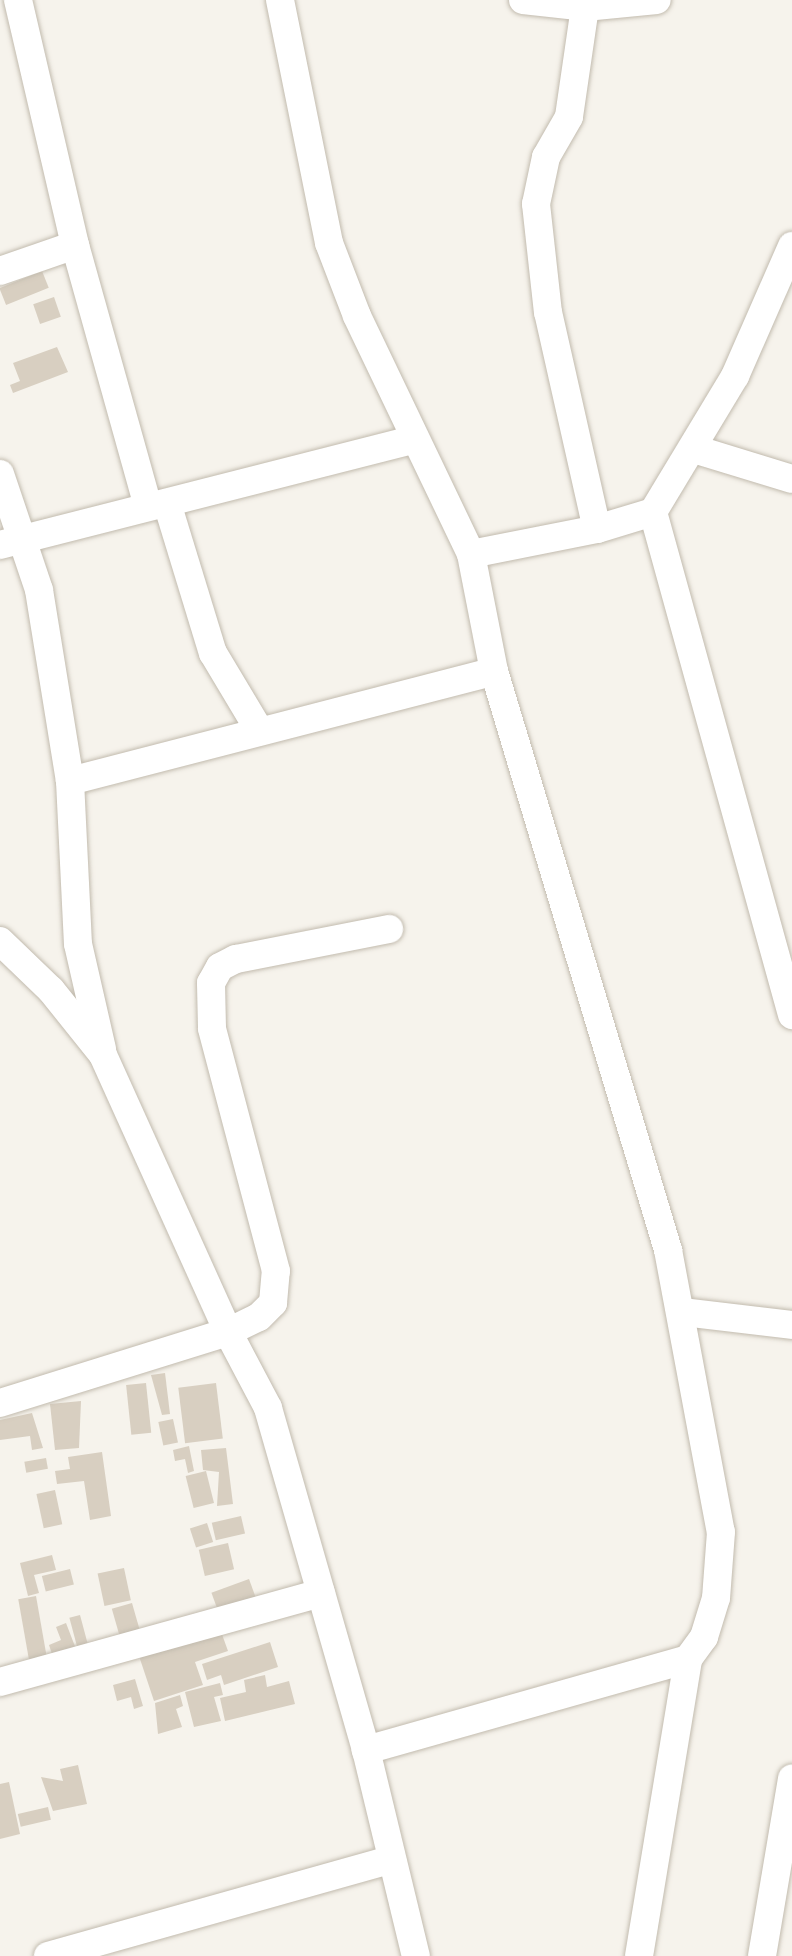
<!DOCTYPE html>
<html>
<head>
<meta charset="utf-8">
<style>
  body { margin:0 }
  #map { position:relative; width:792px; height:1956px; overflow:hidden; background:#f6f3ec; font-family:Mulish,sans-serif }
  div>[style] { position:absolute }
  [style*='--x'] { left:calc(var(--x)*1px); top:calc(var(--y)*1px); width:calc(var(--w)*1px); rotate:calc(var(--a)*1deg) }
  .building>* { inset:0; background:#d8cfc1; transform-origin:0 0 }
  .roads { filter:drop-shadow(0 0 2px #c2bbae) drop-shadow(0 0 2px #c2bbae) }
  .minor>* { height:28px; margin:-14px; padding:0 14px; transform-origin:14px; border-radius:14px; background:#fff }
  span { translate:-50% -50%; white-space:nowrap; text-align:center; line-height:1.15; -webkit-text-stroke:8px #fff; paint-order:stroke }
</style>
</head>
<body>
<div id="map">
  <div class="building">
    <i style="left:42px;top:271px;width:18px;height:46px;rotate:68deg"></i>
    <i style="left:54px;top:297px;width:21px;height:22px;rotate:71deg"></i>
    <i style="clip-path:polygon(57px 347px,68px 372px,13px 393px,10px 385px,20px 381px,13px 363px)"></i>
    <i style="clip-path:polygon(165px 1373px,170px 1414px,162px 1415px,151px 1375px)"></i>
    <i style="left:146px;top:1383px;width:50px;height:20px;rotate:84deg"></i>
    <i style="left:216px;top:1383px;width:56px;height:38px;rotate:83deg"></i>
    <i style="clip-path:polygon(81px 1401px,79px 1448px,55px 1450px,50px 1404px)"></i>
    <i style="clip-path:polygon(32px 1413px,43px 1448px,32px 1450px,30px 1436px,0 1440px,0 1420px)"></i>
    <i style="left:173px;top:1419px;width:24px;height:15px;rotate:78deg"></i>
    <i style="clip-path:polygon(189px 1446px,194px 1471px,188px 1473px,185px 1459px,175px 1461px,173px 1450px)"></i>
    <i style="clip-path:polygon(226px 1448px,233px 1504px,217px 1506px,219px 1472px,203px 1470px,201px 1450px)"></i>
    <i style="clip-path:polygon(102px 1452px,111px 1516px,90px 1520px,84px 1481px,57px 1484px,55px 1471px,70px 1469px,68px 1457px)"></i>
    <i style="left:46px;top:1458px;width:11px;height:22px;rotate:80deg"></i>
    <i style="left:206px;top:1471px;width:33px;height:21px;rotate:76deg"></i>
    <i style="left:55px;top:1490px;width:35px;height:19px;rotate:78deg"></i>
    <i style="left:241px;top:1516px;width:18px;height:30px;rotate:77deg"></i>
    <i style="left:207px;top:1523px;width:20px;height:18px;rotate:72deg"></i>
    <i style="left:228px;top:1543px;width:27px;height:30px;rotate:77deg"></i>
    <i style="clip-path:polygon(52px 1555px,56px 1570px,34px 1575px,39px 1593px,28px 1596px,20px 1563px)"></i>
    <i style="left:124px;top:1568px;width:33px;height:27px;rotate:78deg"></i>
    <i style="left:70px;top:1569px;width:16px;height:29px;rotate:76deg"></i>
    <i style="left:249px;top:1579px;width:30px;height:40px;rotate:70deg"></i>
    <i style="left:36px;top:1596px;width:67px;height:18px;rotate:80deg"></i>
    <i style="left:132px;top:1603px;width:41px;height:21px;rotate:74deg"></i>
    <i style="left:80px;top:1615px;width:38px;height:11px;rotate:75deg"></i>
    <i style="clip-path:polygon(66px 1623px,76px 1649px,53px 1657px,49px 1645px,61px 1640px,56px 1627px)"></i>
    <i style="clip-path:polygon(219px 1626px,228px 1651px,195px 1662px,203px 1685px,154px 1701px,138px 1653px)"></i>
    <i style="clip-path:polygon(270px 1642px,278px 1667px,224px 1685px,221px 1675px,207px 1680px,202px 1664px)"></i>
    <i style="clip-path:polygon(265px 1675px,267px 1687px,289px 1681px,295px 1704px,225px 1721px,220px 1698px,246px 1692px,244px 1680px)"></i>
    <i style="clip-path:polygon(135px 1679px,143px 1706px,134px 1709px,131px 1697px,117px 1701px,113px 1685px)"></i>
    <i style="clip-path:polygon(220px 1683px,223px 1695px,214px 1697px,221px 1721px,194px 1727px,185px 1692px)"></i>
    <i style="clip-path:polygon(180px 1695px,183px 1706px,176px 1709px,182px 1727px,158px 1734px,155px 1703px)"></i>
    <i style="clip-path:polygon(78px 1765px,87px 1804px,53px 1811px,41px 1777px,63px 1781px,60px 1769px)"></i>
    <i style="clip-path:polygon(9px 1782px,20px 1834px,0 1839px,0 1784px)"></i>
    <i style="left:48px;top:1807px;width:13px;height:31px;rotate:77deg"></i>
  </div>
  <div class="roads">
    <div class="minor">
      <i style="--x:18;--y:0;--w:252;--a:76.9"></i>
      <i style="--x:75;--y:245;--w:271;--a:74.4"></i>
      <i style="--x:280;--y:0;--w:248;--a:78.6"></i>
      <i style="--x:329;--y:243;--w:78;--a:69"></i>
      <i style="--x:357;--y:316;--w:264;--a:64.4"></i>
      <i style="--x:471;--y:554;--w:119;--a:78.9"></i>
      <i style="--x:494;--y:671;--w:605;--a:73.27"></i>
      <i style="--x:668;--y:1250;--w:287;--a:79.4"></i>
      <i style="--x:721;--y:1532;--w:66;--a:94.3"></i>
      <i style="--x:716;--y:1598;--w:41;--a:107.1"></i>
      <i style="--x:704;--y:1637;--w:27;--a:126"></i>
      <i style="--x:688;--y:1659;--w:335;--a:164.2"></i>
      <i style="--x:523;--y:0;--w:62;--a:6.4"></i>
      <i style="--x:585;--y:7;--w:72;--a:-5.6"></i>
      <i style="--x:585;--y:7;--w:111;--a:98.3"></i>
      <i style="--x:569;--y:117;--w:46;--a:119.9"></i>
      <i style="--x:546;--y:157;--w:48;--a:102"></i>
      <i style="--x:536;--y:204;--w:109;--a:83.7"></i>
      <i style="--x:548;--y:312;--w:222;--a:77.3"></i>
      <i style="--x:0;--y:271;--w:79;--a:-19.1"></i>
      <i style="--x:694;--y:449;--w:102;--a:17"></i>
      <i style="--x:0;--y:474;--w:122;--a:71.4"></i>
      <i style="--x:39;--y:590;--w:193;--a:80.8"></i>
      <i style="--x:70;--y:781;--w:163;--a:87.2"></i>
      <i style="--x:78;--y:944;--w:108;--a:77.1"></i>
      <i style="--x:167;--y:503;--w:157;--a:73"></i>
      <i style="--x:213;--y:653;--w:90;--a:59.1"></i>
      <i style="--x:653;--y:512;--w:522;--a:74.55"></i>
      <i style="--x:0;--y:545;--w:428;--a:-14.3"></i>
      <i style="--x:471;--y:554;--w:128;--a:-11.2"></i>
      <i style="--x:597;--y:529;--w:59;--a:-16.9"></i>
      <i style="--x:653;--y:512;--w:159;--a:-58.9"></i>
      <i style="--x:735;--y:376;--w:142;--a:-66.3"></i>
      <i style="--x:70;--y:781;--w:438;--a:-14.5"></i>
      <i style="--x:0;--y:941;--w:71;--a:43.9"></i>
      <i style="--x:51;--y:990;--w:83;--a:51.3"></i>
      <i style="--x:103;--y:1055;--w:304;--a:65.7"></i>
      <i style="--x:228;--y:1332;--w:86;--a:62.2"></i>
      <i style="--x:268;--y:1408;--w:356;--a:74"></i>
      <i style="--x:366;--y:1750;--w:212;--a:76.4"></i>
      <i style="--x:683;--y:1312;--w:110;--a:6.8"></i>
      <i style="--x:0;--y:1403;--w:239;--a:-17.3"></i>
      <i style="--x:228;--y:1332;--w:34;--a:-26"></i>
      <i style="--x:259;--y:1317;--w:20;--a:-45"></i>
      <i style="--x:273;--y:1303;--w:32;--a:-85"></i>
      <i style="--x:276;--y:1271;--w:251;--a:-104.8"></i>
      <i style="--x:212;--y:1028;--w:45;--a:-91.3"></i>
      <i style="--x:211;--y:983;--w:18;--a:-61"></i>
      <i style="--x:220;--y:967;--w:18;--a:-27"></i>
      <i style="--x:236;--y:959;--w:156;--a:-11.1"></i>
      <i style="--x:0;--y:1682;--w:333;--a:-15.5"></i>
      <i style="--x:48;--y:1956;--w:357;--a:-15.7"></i>
      <i style="--x:639;--y:1956;--w:301;--a:-80.6"></i>
      <i style="--x:762;--y:1956;--w:180;--a:-80.4"></i>
    </div>
  </div>
</div>
</body>
</html>
